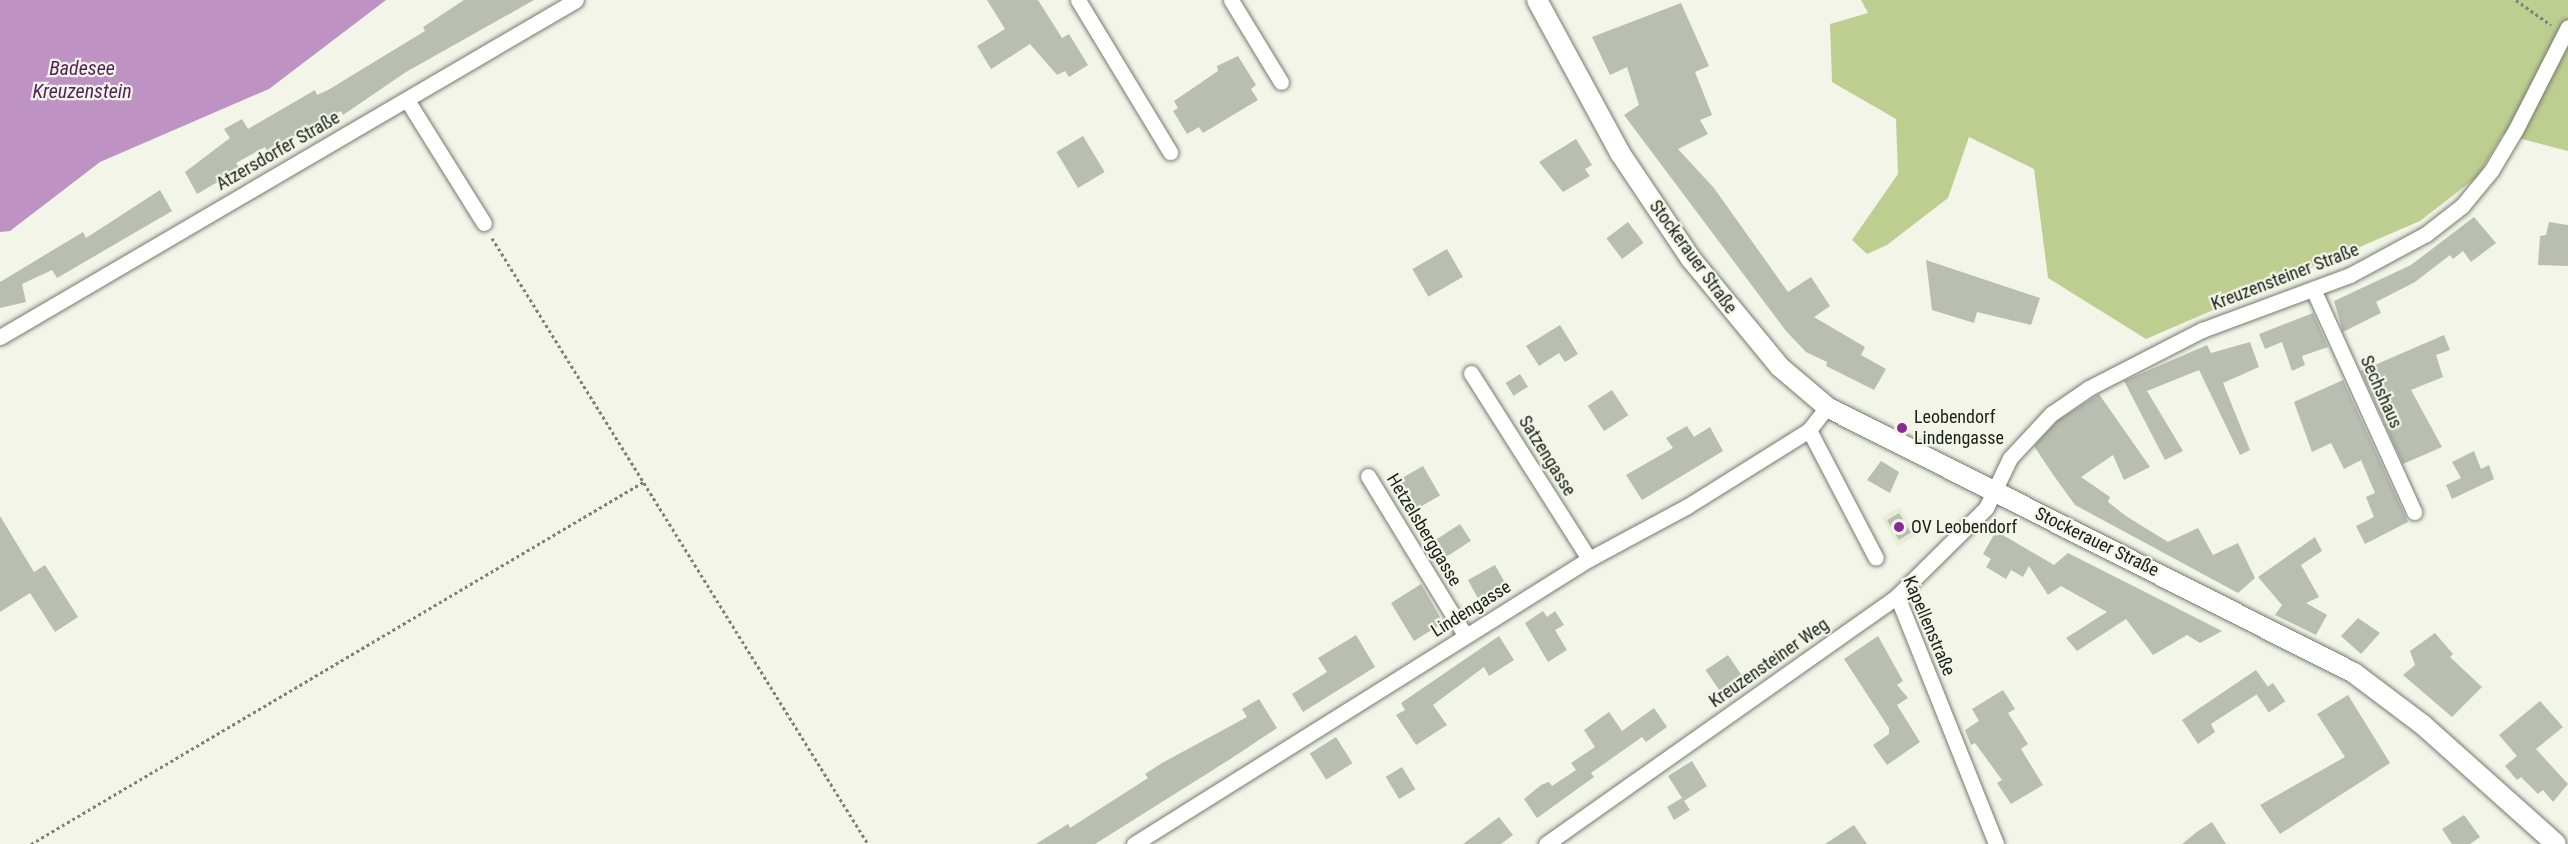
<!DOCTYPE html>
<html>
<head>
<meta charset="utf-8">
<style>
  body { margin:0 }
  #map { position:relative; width:2568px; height:844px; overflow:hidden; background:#f2f5e8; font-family:"Roboto Condensed",sans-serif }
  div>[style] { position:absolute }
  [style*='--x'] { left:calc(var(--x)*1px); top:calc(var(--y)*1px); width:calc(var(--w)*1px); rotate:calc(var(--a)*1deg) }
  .built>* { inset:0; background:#e7ecd8; transform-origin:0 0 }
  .forest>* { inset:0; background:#bece90 }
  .water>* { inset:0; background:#be92c3 }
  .building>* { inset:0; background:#babeb2; transform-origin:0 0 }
  .path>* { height:3px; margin-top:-1.5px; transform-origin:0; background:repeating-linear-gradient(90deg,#7e8178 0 3px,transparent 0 6px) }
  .roads { filter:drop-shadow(0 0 2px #777a6f) drop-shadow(0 0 2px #777a6f) }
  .minor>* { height:15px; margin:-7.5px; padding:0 7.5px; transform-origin:7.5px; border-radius:7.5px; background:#fff }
  .tertiary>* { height:20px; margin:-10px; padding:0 10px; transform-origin:10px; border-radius:10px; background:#fff }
  .dots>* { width:16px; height:16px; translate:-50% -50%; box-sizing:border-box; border:3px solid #f2f5e8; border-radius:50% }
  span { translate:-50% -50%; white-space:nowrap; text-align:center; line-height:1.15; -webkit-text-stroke:4.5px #f2f5e8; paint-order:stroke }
  .street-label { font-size:18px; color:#1d1f1a }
  .poi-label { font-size:18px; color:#1d1f1a }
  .left { translate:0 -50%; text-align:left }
  .water-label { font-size:20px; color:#541f5b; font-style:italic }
</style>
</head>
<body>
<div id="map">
  <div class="built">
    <i style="left:1900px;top:507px;width:33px;height:21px;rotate:61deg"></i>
  </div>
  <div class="forest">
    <i style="clip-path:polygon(1861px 0,2568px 0,2568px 151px,2503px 134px,2478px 176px,2420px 221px,2146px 339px,2048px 278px,2034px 169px,1969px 137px,1948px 198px,1887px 245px,1867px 254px,1852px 240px,1898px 174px,1896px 119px,1832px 82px,1830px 24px,1868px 13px)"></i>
  </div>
  <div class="water">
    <i style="clip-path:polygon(0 0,386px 0,269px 89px,100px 162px,10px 231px,0 232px)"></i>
  </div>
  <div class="building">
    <i style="clip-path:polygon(464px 0,534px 0,406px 72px,343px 115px,341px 111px,267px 151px,265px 147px,236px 163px,240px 169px,197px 194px,185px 172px,230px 138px,224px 129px,242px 119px,248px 129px,315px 90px,317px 95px,328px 90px,425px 31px,423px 27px)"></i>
    <i style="clip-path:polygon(987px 0,1038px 0,1062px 38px,1069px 34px,1088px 65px,1069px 77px,1065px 71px,1057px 75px,1030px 44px,991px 69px,977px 46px,1005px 29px)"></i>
    <i style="clip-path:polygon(1681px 3px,1709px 66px,1695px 72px,1712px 115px,1700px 120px,1708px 134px,1678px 149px,1714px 188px,1788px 292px,1811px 277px,1830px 306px,1814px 317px,1865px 347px,1861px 355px,1886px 369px,1874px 390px,1826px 366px,1827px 362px,1806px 352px,1786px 331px,1624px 115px,1639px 105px,1627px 67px,1610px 75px,1592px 37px)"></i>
    <i style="clip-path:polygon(1238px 56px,1256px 85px,1251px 89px,1258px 100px,1203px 133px,1199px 127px,1187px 134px,1173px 111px,1178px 108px,1174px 101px,1218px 71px,1217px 66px)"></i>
    <i style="left:1083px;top:136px;width:42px;height:31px;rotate:59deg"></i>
    <i style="clip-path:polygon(1576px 139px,1592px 165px,1585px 169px,1590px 176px,1563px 192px,1539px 162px)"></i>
    <i style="clip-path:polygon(160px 190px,172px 211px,57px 278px,52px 270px,22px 284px,26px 302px,0 308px,0 282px,83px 232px,86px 238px)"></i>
    <i style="clip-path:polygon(2474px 217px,2496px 243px,2471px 262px,2463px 251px,2453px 259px,2450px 255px,2415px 282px,2376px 302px,2381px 313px,2343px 332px,2334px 301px,2411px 265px)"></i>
    <i style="left:1628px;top:222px;width:26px;height:27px;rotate:53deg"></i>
    <i style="clip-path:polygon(2549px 222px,2568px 225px,2568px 266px,2538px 265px,2540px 236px,2546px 235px)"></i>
    <i style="left:1447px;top:249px;width:32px;height:40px;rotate:60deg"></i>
    <i style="clip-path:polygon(1926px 260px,2040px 298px,2031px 325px,1977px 312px,1974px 323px,1932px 310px)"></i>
    <i style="clip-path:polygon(2313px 313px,2328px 347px,2302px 356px,2305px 365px,2292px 371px,2282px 342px,2265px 349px,2259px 334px)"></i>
    <i style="clip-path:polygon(1560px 325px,1578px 354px,1565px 362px,1559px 353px,1539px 366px,1526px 346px)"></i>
    <i style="clip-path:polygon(2444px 335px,2450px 350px,2436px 355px,2443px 377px,2411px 390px,2442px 447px,2403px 464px,2361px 371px)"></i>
    <i style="clip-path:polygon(2250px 342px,2259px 367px,2223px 383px,2250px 450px,2240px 455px,2199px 370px,2147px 391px,2183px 451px,2165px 460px,2124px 381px,2207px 345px,2211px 353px)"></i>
    <i style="left:1520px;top:374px;width:15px;height:17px;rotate:58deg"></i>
    <i style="clip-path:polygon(2343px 380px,2408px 522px,2365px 544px,2356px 526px,2374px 517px,2366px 497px,2375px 493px,2361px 460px,2344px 469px,2331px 443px,2312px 452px,2294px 402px)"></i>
    <i style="left:1612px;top:390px;width:30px;height:29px;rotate:57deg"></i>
    <i style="clip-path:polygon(2099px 394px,2150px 467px,2124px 480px,2113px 455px,2081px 477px,2110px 497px,2108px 502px,2126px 516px,2168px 542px,2198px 528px,2213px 555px,2238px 543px,2255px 578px,2238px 593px,2075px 505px,2054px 476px,2034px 446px,2057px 421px)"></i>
    <i style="clip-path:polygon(1687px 426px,1694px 437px,1710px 427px,1723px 451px,1642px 500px,1626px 475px,1673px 448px,1666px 438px)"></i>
    <i style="clip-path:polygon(2474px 451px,2481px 469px,2489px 465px,2494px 479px,2452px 499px,2446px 485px,2461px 478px,2452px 462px)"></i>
    <i style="clip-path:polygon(1881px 461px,1899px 472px,1890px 493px,1867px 480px)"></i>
    <i style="left:1423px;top:466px;width:34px;height:31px;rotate:60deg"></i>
    <i style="left:1899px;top:513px;width:23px;height:14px;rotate:59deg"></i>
    <i style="clip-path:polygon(0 516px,34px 572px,45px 565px,78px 617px,55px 632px,30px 593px,0 612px)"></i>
    <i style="left:1460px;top:524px;width:20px;height:31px;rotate:57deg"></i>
    <i style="clip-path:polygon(1996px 531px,2054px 565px,2068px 553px,2222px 631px,2200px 643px,2187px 635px,2153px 655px,2126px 619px,2077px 651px,2066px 638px,2107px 612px,2061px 586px,2048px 595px,2029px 566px,2023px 577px,2011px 570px,2006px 579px,1986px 567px,1991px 559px,1983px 554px)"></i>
    <i style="clip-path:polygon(2315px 537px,2322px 551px,2301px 565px,2319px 597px,2306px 603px,2327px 615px,2316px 635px,2275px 615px,2282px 605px,2258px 577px)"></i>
    <i style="left:1495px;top:565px;width:21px;height:31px;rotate:61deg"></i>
    <i style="clip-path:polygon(1421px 584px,1440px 617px,1434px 620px,1438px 626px,1414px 641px,1391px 603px)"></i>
    <i style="clip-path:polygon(1543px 611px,1547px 617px,1555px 611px,1564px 625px,1555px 630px,1567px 650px,1548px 662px,1525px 623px)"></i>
    <i style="clip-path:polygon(2358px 618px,2380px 633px,2361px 654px,2341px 636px)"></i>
    <i style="clip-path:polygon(2435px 633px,2453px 654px,2450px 657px,2482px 687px,2452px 717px,2403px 675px,2415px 665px,2410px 651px)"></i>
    <i style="clip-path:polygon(1356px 635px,1375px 667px,1303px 712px,1292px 694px,1327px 672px,1318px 658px)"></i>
    <i style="clip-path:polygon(1499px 636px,1514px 660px,1489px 676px,1484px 667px,1433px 705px,1447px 725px,1416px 745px,1396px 715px,1405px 710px,1401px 703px)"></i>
    <i style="clip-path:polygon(1878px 636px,1903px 681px,1897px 685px,1908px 698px,1897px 705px,1920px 742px,1887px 765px,1873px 745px,1889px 734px,1889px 728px,1844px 659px)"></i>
    <i style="left:1728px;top:655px;width:25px;height:27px;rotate:56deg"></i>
    <i style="clip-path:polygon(2256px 670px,2268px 687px,2211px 724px,2215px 732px,2198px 744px,2182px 720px)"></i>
    <i style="left:2273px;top:683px;width:22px;height:20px;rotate:56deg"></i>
    <i style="clip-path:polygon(2003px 690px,2015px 709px,2008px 713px,2028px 744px,2021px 749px,2043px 785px,2011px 804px,1997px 783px,2002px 780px,1975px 743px,1971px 745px,1965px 730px,1979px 721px,1972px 709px)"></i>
    <i style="clip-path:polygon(2348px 695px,2390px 763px,2280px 834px,2260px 805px,2345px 757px,2317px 714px)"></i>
    <i style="clip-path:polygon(1259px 699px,1277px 728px,1232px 758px,1095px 844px,1036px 844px,1068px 824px,1070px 828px,1148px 778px,1145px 774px,1162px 763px,1247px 717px,1242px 709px)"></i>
    <i style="clip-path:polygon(2540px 701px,2563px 727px,2536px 749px,2568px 784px,2553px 802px,2543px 790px,2538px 794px,2521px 777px,2517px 780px,2505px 766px,2517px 756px,2499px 735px)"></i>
    <i style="clip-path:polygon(1654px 708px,1667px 727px,1646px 742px,1642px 737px,1591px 773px,1594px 777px,1537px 818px,1524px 799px,1541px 785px,1549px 782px,1552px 786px,1576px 770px,1571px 763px,1595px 747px,1584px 730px,1609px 712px,1622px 731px)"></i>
    <i style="left:1336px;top:737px;width:31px;height:31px;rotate:58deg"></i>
    <i style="clip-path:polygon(1692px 761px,1707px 786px,1684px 801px,1690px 810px,1674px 820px,1667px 807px,1682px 798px,1668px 776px)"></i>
    <i style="left:1402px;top:767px;width:26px;height:19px;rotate:59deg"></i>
    <i style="clip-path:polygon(2464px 815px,2480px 837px,2470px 844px,2452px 844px,2442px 829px)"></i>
    <i style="clip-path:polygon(1499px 817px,1513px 835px,1501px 844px,1463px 844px)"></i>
    <i style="clip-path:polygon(2212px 822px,2226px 844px,2182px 844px,2198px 831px)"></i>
    <i style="clip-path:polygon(1854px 825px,1867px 844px,1825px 844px)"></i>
  </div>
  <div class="path">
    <i style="--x:2516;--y:0;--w:43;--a:35.5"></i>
    <i style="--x:492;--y:238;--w:713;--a:58.18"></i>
    <i style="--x:31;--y:844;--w:713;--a:-30.59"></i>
  </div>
  <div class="roads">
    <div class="minor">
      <i style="--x:1078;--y:0;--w:178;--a:58.8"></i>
      <i style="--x:1231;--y:0;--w:96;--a:58.6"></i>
      <i style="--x:407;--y:100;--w:145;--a:58"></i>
      <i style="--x:2313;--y:289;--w:245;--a:65.6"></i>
      <i style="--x:0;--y:337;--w:667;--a:-30.33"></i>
      <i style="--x:1471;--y:373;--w:220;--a:57.6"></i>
      <i style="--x:1809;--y:430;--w:144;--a:62.4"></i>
      <i style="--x:1368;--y:476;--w:186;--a:58.6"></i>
      <i style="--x:1897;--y:596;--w:267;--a:68.2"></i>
      <i style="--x:1134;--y:844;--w:537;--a:-32.06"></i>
      <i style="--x:1589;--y:559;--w:110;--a:-28.2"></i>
      <i style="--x:1686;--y:507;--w:145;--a:-32"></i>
      <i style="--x:1809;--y:430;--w:29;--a:-52"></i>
      <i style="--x:1546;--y:844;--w:430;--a:-35.2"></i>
      <i style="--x:1897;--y:596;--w:125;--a:-44.7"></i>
      <i style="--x:1986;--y:508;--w:55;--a:-64.4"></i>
      <i style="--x:2010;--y:458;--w:60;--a:-47"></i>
      <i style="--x:2051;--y:414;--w:46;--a:-34.4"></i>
      <i style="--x:2089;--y:388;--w:127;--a:-27.2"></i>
      <i style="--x:2202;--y:330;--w:158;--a:-20.4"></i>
      <i style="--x:2350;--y:275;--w:86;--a:-28.3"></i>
      <i style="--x:2426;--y:234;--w:46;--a:-37.9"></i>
      <i style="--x:2462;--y:206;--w:45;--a:-50.4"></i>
      <i style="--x:2491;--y:171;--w:49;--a:-59.2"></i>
      <i style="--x:2516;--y:129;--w:114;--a:-63"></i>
    </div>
    <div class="tertiary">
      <i style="--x:1537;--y:0;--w:174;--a:61.5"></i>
      <i style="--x:1620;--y:153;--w:128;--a:56.2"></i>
      <i style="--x:1691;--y:259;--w:140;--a:50.5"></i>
      <i style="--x:1780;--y:367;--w:62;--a:40.4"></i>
      <i style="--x:1827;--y:407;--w:590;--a:26.78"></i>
      <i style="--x:2354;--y:673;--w:86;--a:37"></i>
      <i style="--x:2423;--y:725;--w:178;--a:41.8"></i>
    </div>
  </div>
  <div class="dots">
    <i style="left:1902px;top:428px;background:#882994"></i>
    <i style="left:1899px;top:527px;background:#882994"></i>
  </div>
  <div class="street-label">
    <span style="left:278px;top:151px;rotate:-30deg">Atzersdorfer Straße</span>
    <span style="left:1693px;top:257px;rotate:54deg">Stockerauer Straße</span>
    <span style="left:2285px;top:277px;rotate:-21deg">Kreuzensteiner Straße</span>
    <span style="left:2381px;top:392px;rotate:66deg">Sechshaus</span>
    <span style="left:1547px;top:456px;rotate:58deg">Satzengasse</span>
    <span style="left:1424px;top:530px;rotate:59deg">Hetzelsberggasse</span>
    <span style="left:2097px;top:542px;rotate:26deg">Stockerauer Straße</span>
    <span style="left:1471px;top:609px;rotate:-32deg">Lindengasse</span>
    <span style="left:1929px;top:626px;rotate:67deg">Kapellenstraße</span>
    <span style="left:1769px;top:663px;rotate:-35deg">Kreuzensteiner Weg</span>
  </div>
  <div class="poi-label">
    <span class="left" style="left:1914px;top:428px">Leobendorf<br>Lindengasse</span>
    <span class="left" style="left:1911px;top:527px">OV Leobendorf</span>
  </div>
  <div class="water-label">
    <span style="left:82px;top:80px">Badesee<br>Kreuzenstein</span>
  </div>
</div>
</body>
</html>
